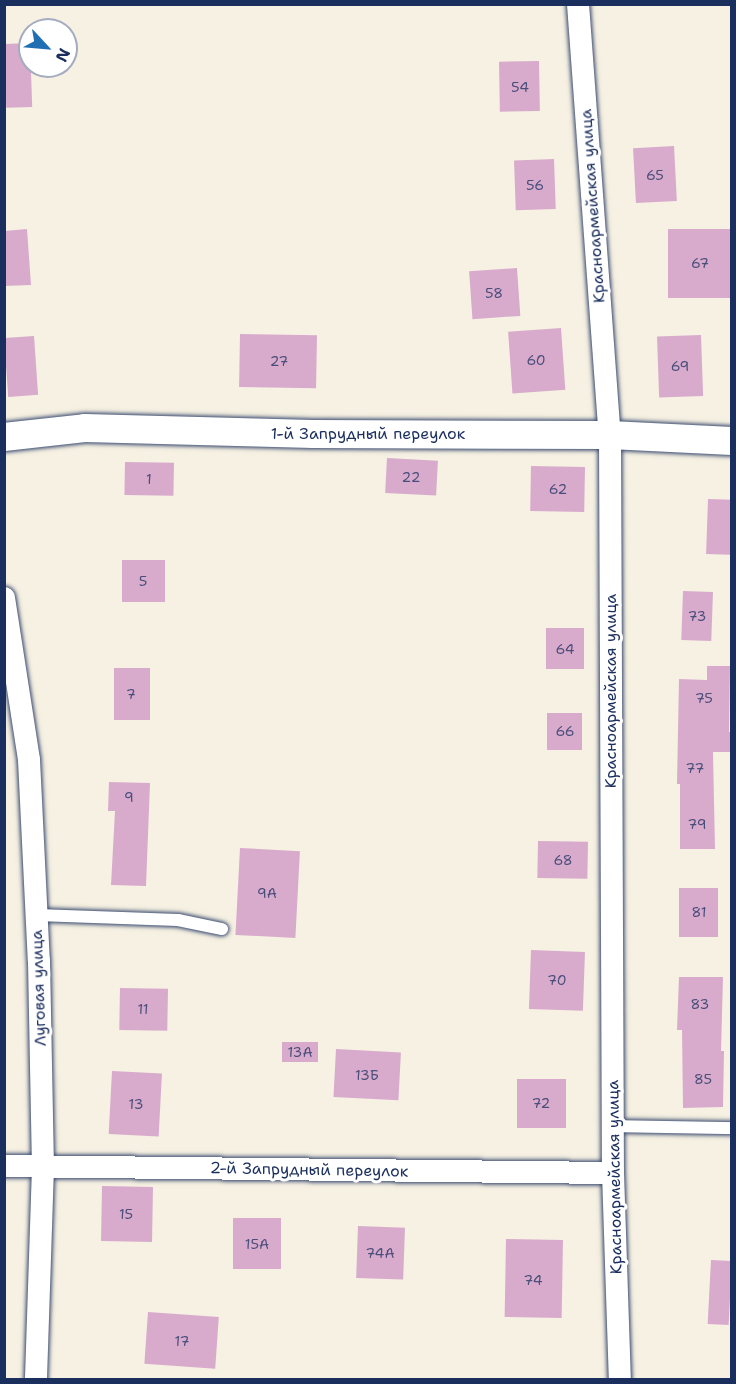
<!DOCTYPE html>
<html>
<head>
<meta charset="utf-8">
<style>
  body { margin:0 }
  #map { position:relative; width:736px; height:1384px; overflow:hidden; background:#f6f1e2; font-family:"Shantell Sans",sans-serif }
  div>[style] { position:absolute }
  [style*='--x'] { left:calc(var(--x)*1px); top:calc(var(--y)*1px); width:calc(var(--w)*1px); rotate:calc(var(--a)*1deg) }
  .building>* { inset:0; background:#d8abcd; transform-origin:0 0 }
  .roads { filter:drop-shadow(0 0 2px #3c4c72) drop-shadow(0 0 2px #3c4c72) }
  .service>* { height:12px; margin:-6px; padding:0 6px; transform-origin:6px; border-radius:6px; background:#fff }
  .minor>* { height:22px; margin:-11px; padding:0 11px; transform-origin:11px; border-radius:11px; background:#fff }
  .tertiary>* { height:28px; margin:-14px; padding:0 14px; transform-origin:14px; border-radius:14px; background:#fff }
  span { translate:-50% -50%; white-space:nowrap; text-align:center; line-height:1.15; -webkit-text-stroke:6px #fff; paint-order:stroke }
  .number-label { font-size:14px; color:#4a4e7a }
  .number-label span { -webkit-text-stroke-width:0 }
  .street-label { font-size:16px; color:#1b2f5e }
  .frame { position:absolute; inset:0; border:6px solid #1b2f5e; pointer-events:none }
  .north { position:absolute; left:18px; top:18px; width:60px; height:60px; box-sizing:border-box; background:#fff; border:2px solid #a4acbf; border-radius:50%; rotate:116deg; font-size:16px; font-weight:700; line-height:24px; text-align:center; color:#1b2f5e }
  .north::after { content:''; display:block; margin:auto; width:21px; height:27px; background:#1f6fb2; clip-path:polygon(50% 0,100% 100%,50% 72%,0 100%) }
</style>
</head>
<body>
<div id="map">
  <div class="building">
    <i style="left:30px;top:43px;width:64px;height:26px;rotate:88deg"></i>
    <i style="left:539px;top:61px;width:50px;height:40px;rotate:89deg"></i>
    <i style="left:674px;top:146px;width:55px;height:41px;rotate:87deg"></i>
    <i style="left:554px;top:159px;width:50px;height:40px;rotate:88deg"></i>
    <i style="clip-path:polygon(27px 229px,31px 285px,4px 286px,4px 231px)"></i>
    <i style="left:668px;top:229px;width:64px;height:69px"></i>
    <i style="left:517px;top:268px;width:48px;height:48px;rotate:86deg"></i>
    <i style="left:561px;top:328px;width:62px;height:53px;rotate:86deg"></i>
    <i style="left:240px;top:334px;width:77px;height:53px;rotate:1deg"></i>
    <i style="left:701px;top:335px;width:61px;height:44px;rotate:88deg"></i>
    <i style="left:34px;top:336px;width:59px;height:30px;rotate:86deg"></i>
    <i style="left:387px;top:458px;width:51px;height:35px;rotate:3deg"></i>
    <i style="left:125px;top:462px;width:49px;height:33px;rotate:1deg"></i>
    <i style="left:531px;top:466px;width:54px;height:45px;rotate:1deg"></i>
    <i style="left:708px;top:499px;width:24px;height:55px;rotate:2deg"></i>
    <i style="left:122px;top:560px;width:43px;height:42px"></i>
    <i style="left:683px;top:591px;width:30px;height:49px;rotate:2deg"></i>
    <i style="left:546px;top:628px;width:38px;height:41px"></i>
    <i style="clip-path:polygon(707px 666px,730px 666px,729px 732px,732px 732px,732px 752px,713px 752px,715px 849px,680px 849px,680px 784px,677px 784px,679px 679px,707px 680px)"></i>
    <i style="left:114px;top:668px;width:36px;height:52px"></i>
    <i style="left:547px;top:713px;width:35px;height:37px"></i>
    <i style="clip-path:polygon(109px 782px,150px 783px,146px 886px,111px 885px,115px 811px,108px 811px)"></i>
    <i style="left:538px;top:841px;width:50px;height:37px;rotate:1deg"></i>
    <i style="left:240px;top:848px;width:60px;height:87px;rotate:3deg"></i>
    <i style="left:679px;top:888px;width:39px;height:49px"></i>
    <i style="left:531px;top:950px;width:54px;height:59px;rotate:2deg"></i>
    <i style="clip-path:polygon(679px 977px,723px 977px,721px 1051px,724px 1051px,723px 1107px,683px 1108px,682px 1030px,677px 1030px)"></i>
    <i style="left:120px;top:988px;width:48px;height:42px;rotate:1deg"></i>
    <i style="left:282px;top:1042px;width:36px;height:20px"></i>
    <i style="left:336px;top:1049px;width:65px;height:48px;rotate:3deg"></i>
    <i style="left:112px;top:1071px;width:50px;height:63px;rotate:3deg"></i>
    <i style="left:517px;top:1079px;width:49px;height:49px"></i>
    <i style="left:102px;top:1186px;width:51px;height:55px;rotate:1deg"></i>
    <i style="left:233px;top:1218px;width:48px;height:51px"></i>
    <i style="left:358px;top:1226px;width:47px;height:52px;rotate:2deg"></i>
    <i style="left:563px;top:1240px;width:78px;height:57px;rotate:91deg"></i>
    <i style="left:711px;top:1260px;width:21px;height:64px;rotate:3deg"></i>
    <i style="left:148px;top:1312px;width:71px;height:52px;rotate:4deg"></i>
  </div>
  <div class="roads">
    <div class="service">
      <i style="--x:37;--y:915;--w:141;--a:2"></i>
      <i style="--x:178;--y:920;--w:45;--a:11.6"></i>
      <i style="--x:613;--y:1126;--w:119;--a:1"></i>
    </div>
    <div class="minor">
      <i style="--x:578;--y:4;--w:432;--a:85.8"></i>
      <i style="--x:610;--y:435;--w:738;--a:89.77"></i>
      <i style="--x:613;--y:1173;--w:207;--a:88.1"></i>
      <i style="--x:4;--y:598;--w:164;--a:81.2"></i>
      <i style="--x:29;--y:760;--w:201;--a:87.2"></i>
      <i style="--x:39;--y:961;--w:206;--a:88.9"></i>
      <i style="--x:43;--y:1167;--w:213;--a:91.9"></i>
      <i style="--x:4;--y:1166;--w:609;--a:0.66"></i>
    </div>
    <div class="tertiary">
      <i style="--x:4;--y:437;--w:81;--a:-6.3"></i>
      <i style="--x:85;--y:428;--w:228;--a:1.5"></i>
      <i style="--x:313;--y:434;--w:297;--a:0.2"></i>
      <i style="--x:610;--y:435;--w:122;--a:2.8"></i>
    </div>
  </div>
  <div class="number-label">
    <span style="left:520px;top:87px">54</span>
    <span style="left:655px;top:175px">65</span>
    <span style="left:535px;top:185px">56</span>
    <span style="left:700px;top:263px">67</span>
    <span style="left:494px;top:293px">58</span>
    <span style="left:536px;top:360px">60</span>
    <span style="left:279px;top:361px">27</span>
    <span style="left:680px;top:366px">69</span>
    <span style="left:411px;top:477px">22</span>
    <span style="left:149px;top:479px">1</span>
    <span style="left:558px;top:489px">62</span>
    <span style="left:143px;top:581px">5</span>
    <span style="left:697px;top:616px">73</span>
    <span style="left:565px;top:649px">64</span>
    <span style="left:131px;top:694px">7</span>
    <span style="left:704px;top:698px">75</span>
    <span style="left:565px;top:731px">66</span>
    <span style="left:695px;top:768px">77</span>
    <span style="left:129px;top:797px">9</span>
    <span style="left:697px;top:824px">79</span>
    <span style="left:563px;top:860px">68</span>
    <span style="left:267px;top:893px">9А</span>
    <span style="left:699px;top:912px">81</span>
    <span style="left:557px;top:980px">70</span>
    <span style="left:700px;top:1004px">83</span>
    <span style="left:143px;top:1009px">11</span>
    <span style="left:300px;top:1052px">13А</span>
    <span style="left:367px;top:1075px">13Б</span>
    <span style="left:703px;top:1079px">85</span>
    <span style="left:541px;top:1103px">72</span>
    <span style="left:136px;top:1104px">13</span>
    <span style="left:126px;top:1214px">15</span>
    <span style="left:257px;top:1244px">15А</span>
    <span style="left:380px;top:1253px">74А</span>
    <span style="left:533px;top:1280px">74</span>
    <span style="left:182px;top:1341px">17</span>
  </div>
  <div class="street-label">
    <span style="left:593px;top:206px;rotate:-94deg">Красноармейская улица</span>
    <span style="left:368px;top:434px">1-й Запрудный переулок</span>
    <span style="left:611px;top:691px;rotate:-90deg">Красноармейская улица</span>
    <span style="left:39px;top:988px;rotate:-92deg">Луговая улица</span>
    <span style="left:309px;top:1170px;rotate:1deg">2-й Запрудный переулок</span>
    <span style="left:615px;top:1177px;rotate:-91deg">Красноармейская улица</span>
  </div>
  <div class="frame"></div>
  <div class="north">N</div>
</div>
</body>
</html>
